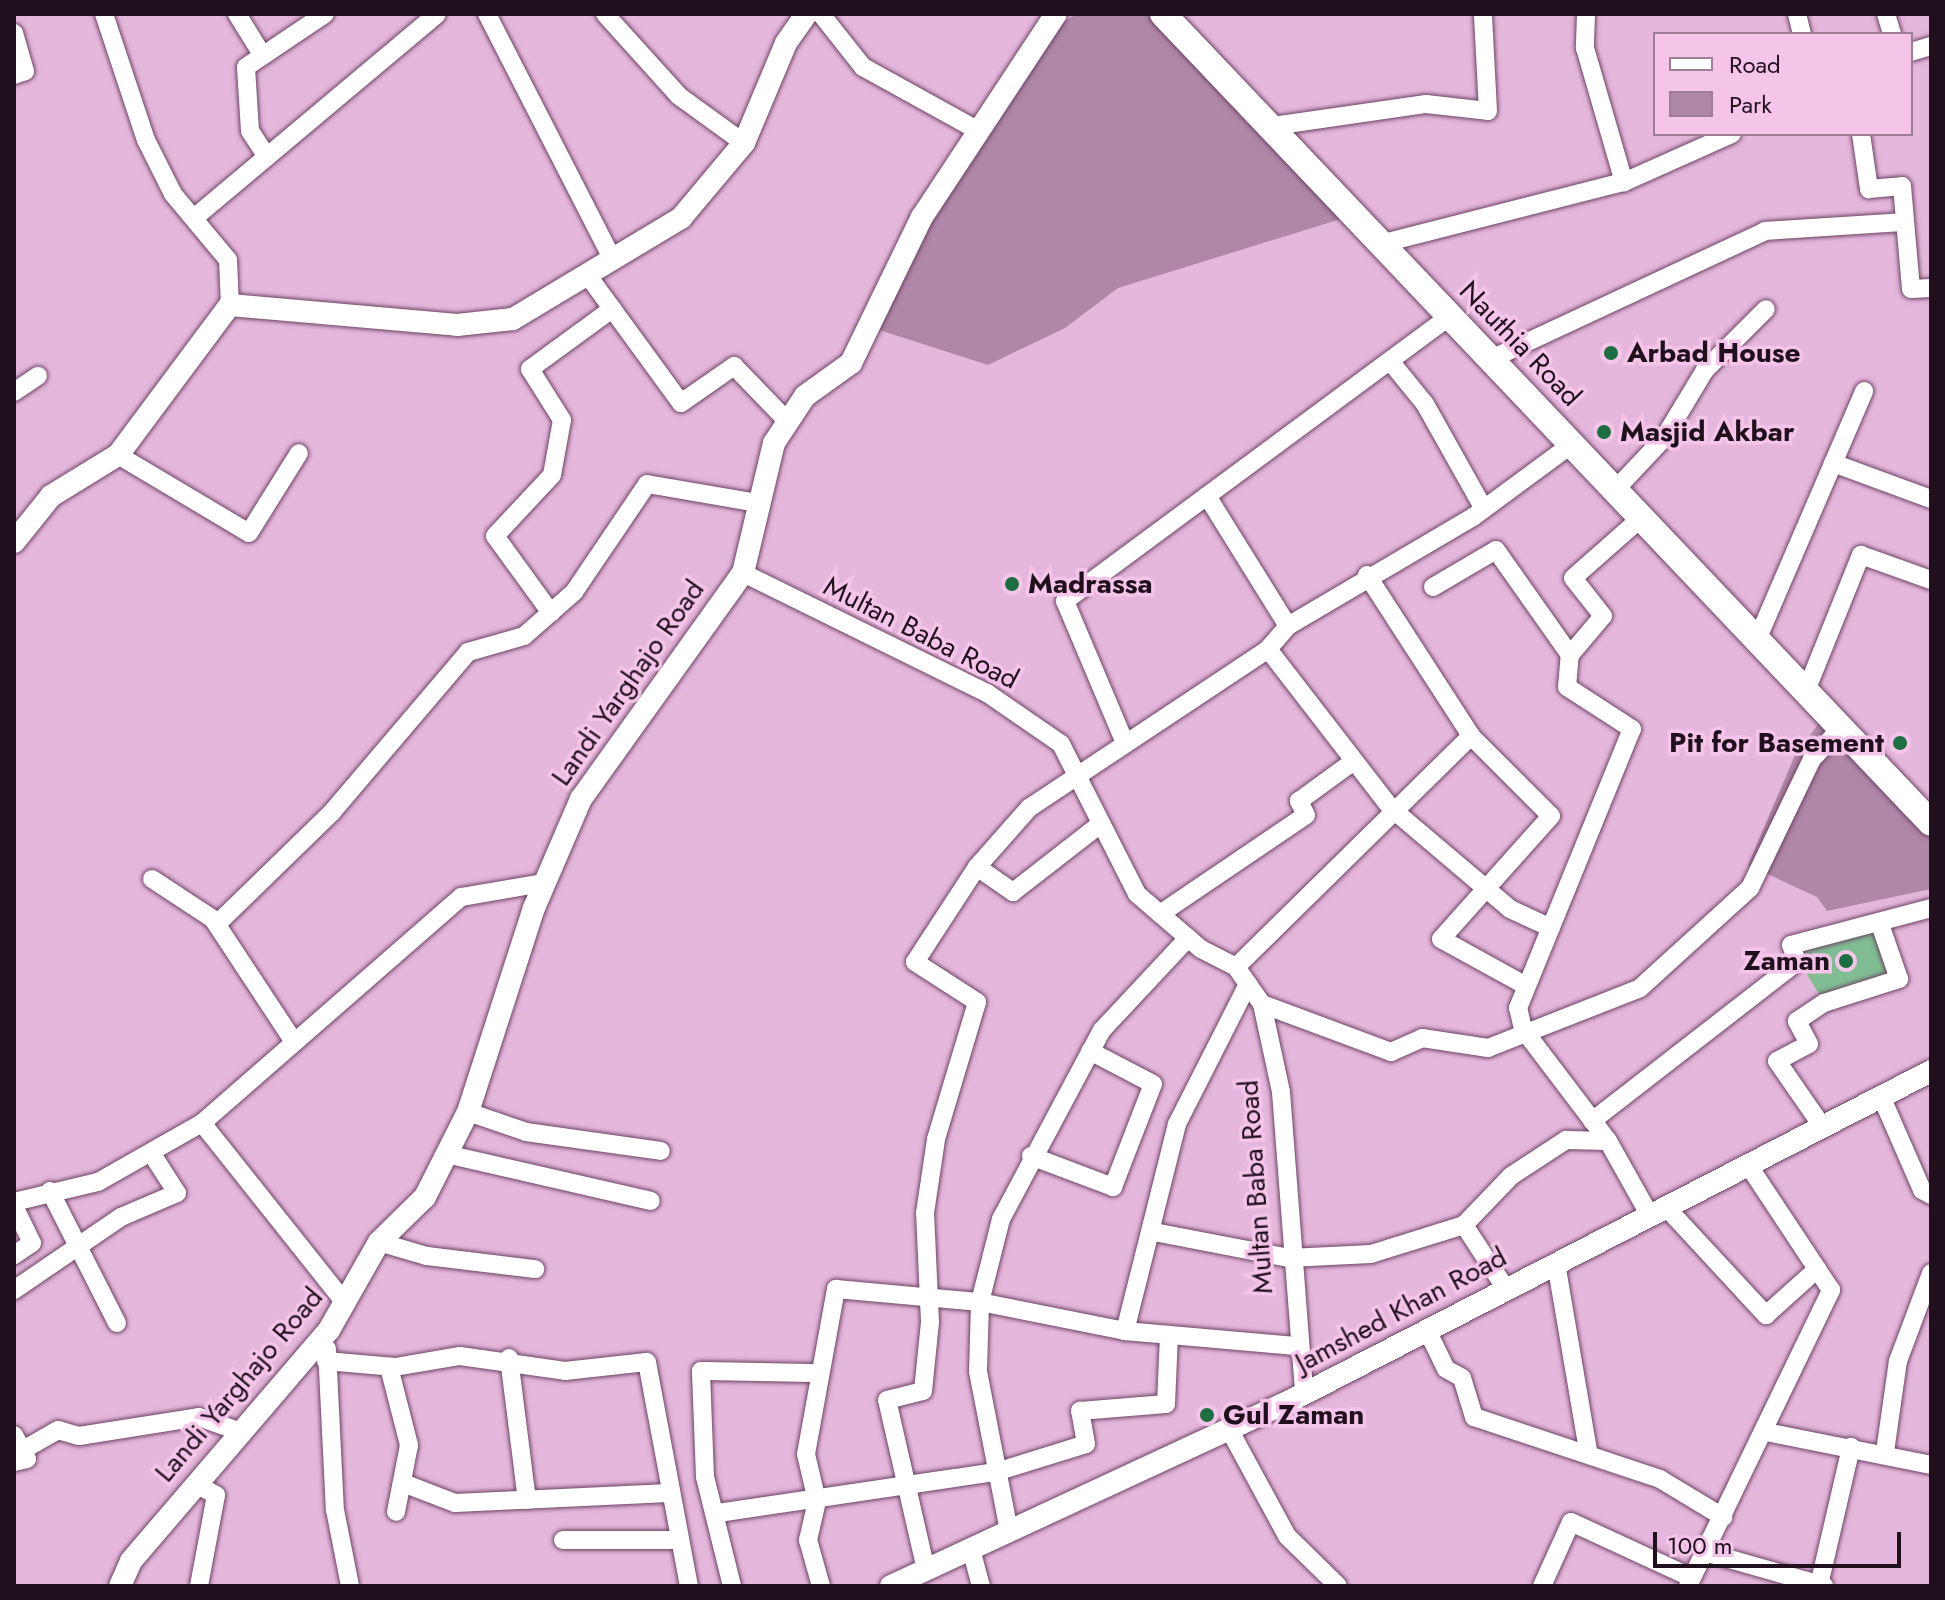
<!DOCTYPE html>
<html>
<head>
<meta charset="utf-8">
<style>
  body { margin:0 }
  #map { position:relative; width:1945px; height:1600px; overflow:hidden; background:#e6b7dc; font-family:Jost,sans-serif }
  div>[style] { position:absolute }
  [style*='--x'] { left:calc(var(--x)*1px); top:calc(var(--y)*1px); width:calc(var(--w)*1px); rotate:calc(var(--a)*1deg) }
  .green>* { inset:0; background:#b187a8 }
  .water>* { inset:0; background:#80bd93 }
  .roads { filter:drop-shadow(0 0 2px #6c4464) drop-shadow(0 0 2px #6c4464) }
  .minor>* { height:18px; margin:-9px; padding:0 9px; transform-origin:9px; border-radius:9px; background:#fff }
  .tertiary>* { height:22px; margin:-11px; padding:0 11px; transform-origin:11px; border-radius:11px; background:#fff }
  .secondary>* { height:26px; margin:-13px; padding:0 13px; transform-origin:13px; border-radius:13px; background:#fff }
  .dots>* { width:22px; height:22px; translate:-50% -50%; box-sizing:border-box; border:4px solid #f4c4e9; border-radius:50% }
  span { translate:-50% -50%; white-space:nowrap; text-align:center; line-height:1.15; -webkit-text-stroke:7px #f4c4e9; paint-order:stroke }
  .street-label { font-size:28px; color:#200f1d }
  .poi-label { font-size:28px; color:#200f1d; font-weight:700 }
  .left { translate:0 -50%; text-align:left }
  .right { translate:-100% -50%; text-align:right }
  .frame { position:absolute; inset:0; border:16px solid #200f1d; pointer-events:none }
  .legend { position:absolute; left:1653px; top:32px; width:260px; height:104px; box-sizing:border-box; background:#f4c4e9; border:2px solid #9f7c97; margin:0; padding:10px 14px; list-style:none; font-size:24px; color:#200f1d }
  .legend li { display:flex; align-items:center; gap:16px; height:40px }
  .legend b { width:40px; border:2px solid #9f7c97 }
  .scale { position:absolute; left:1653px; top:1532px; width:248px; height:36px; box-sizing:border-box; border:4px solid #200f1d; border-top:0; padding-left:10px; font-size:24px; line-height:28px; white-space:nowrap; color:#200f1d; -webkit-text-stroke:6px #f4c4e9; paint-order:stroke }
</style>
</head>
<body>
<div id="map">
  <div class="green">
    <i style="clip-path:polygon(1076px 14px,1148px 14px,1344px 218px,1118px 288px,1065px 328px,988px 365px,876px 329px,935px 208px,1056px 28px)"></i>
    <i style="clip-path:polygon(1823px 718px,1931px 832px,1931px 889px,1827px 911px,1817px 897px,1748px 865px,1795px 755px)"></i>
  </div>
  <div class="water">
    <i style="clip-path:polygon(1880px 924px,1899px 979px,1824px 1003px,1788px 942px)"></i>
  </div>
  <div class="roads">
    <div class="minor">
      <i style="--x:104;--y:14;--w:133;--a:71.6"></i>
      <i style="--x:146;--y:140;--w:60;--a:63.4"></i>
      <i style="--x:173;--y:194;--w:86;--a:50.2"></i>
      <i style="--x:228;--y:260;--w:45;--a:87.5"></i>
      <i style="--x:237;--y:14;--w:49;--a:58.2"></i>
      <i style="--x:487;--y:14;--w:276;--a:62.9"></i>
      <i style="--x:605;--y:14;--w:110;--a:47.9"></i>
      <i style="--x:679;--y:96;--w:80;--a:35.9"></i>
      <i style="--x:821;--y:14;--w:68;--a:51.6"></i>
      <i style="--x:863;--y:67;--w:132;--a:28.9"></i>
      <i style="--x:1586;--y:14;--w:34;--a:92"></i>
      <i style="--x:1585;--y:48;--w:140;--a:73.8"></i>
      <i style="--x:1797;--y:14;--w:21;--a:76"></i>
      <i style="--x:1886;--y:14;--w:21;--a:73"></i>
      <i style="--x:14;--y:33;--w:40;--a:74"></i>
      <i style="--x:25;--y:71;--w:12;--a:160"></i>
      <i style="--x:1911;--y:52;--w:21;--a:-17"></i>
      <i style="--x:1273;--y:126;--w:155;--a:-8.2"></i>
      <i style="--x:1426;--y:104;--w:62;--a:6.4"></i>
      <i style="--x:1488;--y:111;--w:97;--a:-93"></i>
      <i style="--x:1861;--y:134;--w:56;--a:81.7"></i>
      <i style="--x:1869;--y:189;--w:33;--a:-5"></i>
      <i style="--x:1902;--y:186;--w:103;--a:85"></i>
      <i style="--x:1911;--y:289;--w:20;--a:-3"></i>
      <i style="--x:267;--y:157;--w:31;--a:-123"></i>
      <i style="--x:250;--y:131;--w:64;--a:-93.6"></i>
      <i style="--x:246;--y:67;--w:95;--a:-33.9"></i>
      <i style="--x:194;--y:218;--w:317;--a:-40"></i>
      <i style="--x:1380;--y:244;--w:252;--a:-14.3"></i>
      <i style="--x:1624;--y:182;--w:118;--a:-24"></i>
      <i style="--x:589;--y:277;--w:156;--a:53.9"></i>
      <i style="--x:681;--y:403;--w:65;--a:-34.9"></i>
      <i style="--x:734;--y:366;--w:78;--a:46"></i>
      <i style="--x:1491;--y:359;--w:302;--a:-25"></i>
      <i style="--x:1765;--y:231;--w:140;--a:-3.7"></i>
      <i style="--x:1390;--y:361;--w:55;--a:50.9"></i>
      <i style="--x:1425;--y:404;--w:120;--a:60.7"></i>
      <i style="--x:14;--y:392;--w:29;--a:-34"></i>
      <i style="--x:118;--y:455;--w:152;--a:30.8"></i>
      <i style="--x:249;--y:533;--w:94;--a:-58"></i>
      <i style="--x:1833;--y:463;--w:104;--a:20.2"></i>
      <i style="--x:1615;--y:490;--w:71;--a:-46.7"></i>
      <i style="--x:1664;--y:438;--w:79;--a:-58.9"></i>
      <i style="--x:1705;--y:370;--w:86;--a:-45"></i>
      <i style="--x:1207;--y:496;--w:153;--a:58.1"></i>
      <i style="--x:743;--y:573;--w:272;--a:26.2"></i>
      <i style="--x:987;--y:693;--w:90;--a:34.6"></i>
      <i style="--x:1061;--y:744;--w:168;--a:63.1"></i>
      <i style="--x:1137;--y:894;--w:84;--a:40.7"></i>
      <i style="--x:1201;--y:949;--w:39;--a:27"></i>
      <i style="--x:1236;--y:967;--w:45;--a:54.9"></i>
      <i style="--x:1262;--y:1004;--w:90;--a:77.8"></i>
      <i style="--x:1281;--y:1092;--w:303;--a:85.6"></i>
      <i style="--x:1367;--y:575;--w:192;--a:57.1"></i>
      <i style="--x:1471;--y:736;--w:113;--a:45"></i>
      <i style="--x:1551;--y:816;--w:165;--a:131.8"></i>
      <i style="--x:1441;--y:939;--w:94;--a:28.8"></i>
      <i style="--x:1433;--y:587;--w:73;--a:-30.4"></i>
      <i style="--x:1496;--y:550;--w:128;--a:54.8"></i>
      <i style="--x:551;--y:613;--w:95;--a:-126"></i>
      <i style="--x:495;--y:536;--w:83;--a:-46.9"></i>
      <i style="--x:552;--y:475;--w:56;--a:-79.7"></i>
      <i style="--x:562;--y:420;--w:60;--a:-122.1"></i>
      <i style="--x:530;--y:369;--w:102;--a:-36.2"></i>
      <i style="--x:1757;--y:640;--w:271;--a:-66.7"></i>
      <i style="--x:1268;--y:649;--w:201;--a:52.3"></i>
      <i style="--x:1391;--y:808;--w:156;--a:40.3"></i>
      <i style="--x:1510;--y:909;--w:45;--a:24.9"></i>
      <i style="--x:1806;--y:691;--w:147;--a:-68"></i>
      <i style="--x:1861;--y:555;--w:74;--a:19.7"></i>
      <i style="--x:1125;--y:743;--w:154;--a:-112.9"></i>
      <i style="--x:1065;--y:601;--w:478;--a:-36.5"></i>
      <i style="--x:977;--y:867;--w:44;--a:34.8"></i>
      <i style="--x:1013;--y:892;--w:109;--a:-37.9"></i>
      <i style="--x:152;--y:879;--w:73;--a:33.3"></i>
      <i style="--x:213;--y:919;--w:147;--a:56.6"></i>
      <i style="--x:1160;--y:914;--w:176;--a:-34.1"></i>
      <i style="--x:1306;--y:815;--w:16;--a:-117"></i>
      <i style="--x:1299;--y:801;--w:68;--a:-36"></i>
      <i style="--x:217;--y:924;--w:161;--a:-44.2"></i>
      <i style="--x:332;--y:812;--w:210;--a:-49.6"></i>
      <i style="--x:468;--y:652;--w:58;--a:-15.9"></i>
      <i style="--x:524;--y:636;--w:67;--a:-41.3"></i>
      <i style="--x:574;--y:592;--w:130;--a:-55.9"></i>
      <i style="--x:647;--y:484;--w:113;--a:9.7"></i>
      <i style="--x:1236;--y:967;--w:330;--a:-44.5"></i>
      <i style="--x:1262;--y:1004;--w:138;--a:20.4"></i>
      <i style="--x:1391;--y:1052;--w:34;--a:-24"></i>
      <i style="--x:1422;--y:1038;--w:67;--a:8.6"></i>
      <i style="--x:1488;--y:1048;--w:163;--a:-21.5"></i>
      <i style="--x:1640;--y:988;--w:149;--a:-42.3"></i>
      <i style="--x:1750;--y:888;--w:143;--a:-64.3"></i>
      <i style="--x:1812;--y:759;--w:42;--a:-46.9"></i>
      <i style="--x:1881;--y:1096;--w:103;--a:66.4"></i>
      <i style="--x:1922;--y:1190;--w:10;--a:29"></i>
      <i style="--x:468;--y:1112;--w:61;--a:19"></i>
      <i style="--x:526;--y:1132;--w:136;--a:8"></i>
      <i style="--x:1592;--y:1121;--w:259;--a:-37.8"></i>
      <i style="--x:1797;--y:962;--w:18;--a:-109"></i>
      <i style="--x:1791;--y:945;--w:145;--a:-14.8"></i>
      <i style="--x:202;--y:1123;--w:231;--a:51.5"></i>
      <i style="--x:1822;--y:1126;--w:79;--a:-124.7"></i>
      <i style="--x:1777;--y:1061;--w:36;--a:-28"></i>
      <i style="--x:1809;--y:1044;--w:26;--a:-118"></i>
      <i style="--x:1797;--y:1021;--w:32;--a:-34"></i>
      <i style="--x:1824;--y:1003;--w:79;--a:-17.7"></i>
      <i style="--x:1899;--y:979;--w:58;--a:-109.1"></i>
      <i style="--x:1608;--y:1141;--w:141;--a:-127.2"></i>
      <i style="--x:1523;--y:1029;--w:22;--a:-103"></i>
      <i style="--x:1518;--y:1008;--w:301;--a:-67.8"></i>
      <i style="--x:1632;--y:729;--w:77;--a:-147.1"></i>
      <i style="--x:1567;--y:687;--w:32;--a:-85"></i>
      <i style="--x:1570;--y:655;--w:51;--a:-49.8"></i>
      <i style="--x:1603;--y:616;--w:48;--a:-128.3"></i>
      <i style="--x:1573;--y:578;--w:91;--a:-41.4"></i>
      <i style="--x:446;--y:1154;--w:210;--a:12.9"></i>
      <i style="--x:1031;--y:1156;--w:88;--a:20.7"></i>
      <i style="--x:1113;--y:1187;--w:110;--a:-68.8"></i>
      <i style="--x:1153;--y:1084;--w:71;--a:-152.4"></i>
      <i style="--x:50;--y:1191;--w:148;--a:63.1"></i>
      <i style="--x:14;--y:1202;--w:86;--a:-13.4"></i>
      <i style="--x:98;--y:1182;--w:120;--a:-29.6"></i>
      <i style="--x:202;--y:1123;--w:344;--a:-41.1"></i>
      <i style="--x:461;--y:897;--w:83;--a:-9.7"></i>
      <i style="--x:14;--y:1206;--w:41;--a:64.1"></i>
      <i style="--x:32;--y:1243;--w:22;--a:146"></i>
      <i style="--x:1665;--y:1206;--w:149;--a:47.2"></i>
      <i style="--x:1766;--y:1315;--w:69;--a:-42"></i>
      <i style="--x:1154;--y:1232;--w:137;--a:10.9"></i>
      <i style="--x:1289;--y:1258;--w:82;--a:-2.8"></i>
      <i style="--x:1371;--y:1254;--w:97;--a:-17.3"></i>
      <i style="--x:379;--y:1242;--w:50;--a:16.3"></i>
      <i style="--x:427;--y:1256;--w:109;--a:6.9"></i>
      <i style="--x:1556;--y:1263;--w:191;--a:80.3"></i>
      <i style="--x:1506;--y:1289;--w:77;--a:-123.3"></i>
      <i style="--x:1464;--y:1225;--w:68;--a:-46.2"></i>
      <i style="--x:1511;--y:1176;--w:66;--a:-33.2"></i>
      <i style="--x:1566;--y:1140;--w:42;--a:1.4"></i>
      <i style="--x:1608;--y:1141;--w:84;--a:60.7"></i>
      <i style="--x:14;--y:1290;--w:130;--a:-34.3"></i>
      <i style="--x:121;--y:1217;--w:61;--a:-23.2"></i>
      <i style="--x:177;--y:1193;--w:46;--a:-122.7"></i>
      <i style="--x:1427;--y:1330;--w:43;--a:64"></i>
      <i style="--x:1446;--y:1369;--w:18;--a:29"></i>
      <i style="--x:1462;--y:1378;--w:41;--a:72.9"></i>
      <i style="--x:1474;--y:1417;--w:196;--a:18.4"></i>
      <i style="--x:1660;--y:1479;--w:74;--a:31.1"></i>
      <i style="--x:1125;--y:1331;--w:213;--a:-75.9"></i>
      <i style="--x:1177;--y:1124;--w:157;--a:-63.1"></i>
      <i style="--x:327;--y:1349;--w:161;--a:87.2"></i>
      <i style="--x:335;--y:1510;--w:77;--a:78.8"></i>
      <i style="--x:509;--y:1358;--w:143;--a:82.8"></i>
      <i style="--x:326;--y:1361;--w:69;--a:5"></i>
      <i style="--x:395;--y:1367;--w:66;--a:-9.6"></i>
      <i style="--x:460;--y:1356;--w:106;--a:8.1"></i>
      <i style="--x:565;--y:1371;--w:82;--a:-6.3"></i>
      <i style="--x:647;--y:1362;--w:228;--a:79.4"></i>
      <i style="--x:389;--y:1367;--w:81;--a:75.6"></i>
      <i style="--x:409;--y:1445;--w:68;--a:101"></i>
      <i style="--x:1229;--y:1429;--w:122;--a:61.5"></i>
      <i style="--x:1287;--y:1536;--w:71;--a:44.4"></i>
      <i style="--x:1766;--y:1432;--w:168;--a:11.3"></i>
      <i style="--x:14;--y:1435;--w:27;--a:62"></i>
      <i style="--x:27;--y:1459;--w:13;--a:167"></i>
      <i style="--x:23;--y:1450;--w:40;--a:-29.7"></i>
      <i style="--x:58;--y:1430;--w:22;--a:16"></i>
      <i style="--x:79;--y:1436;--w:121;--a:-9"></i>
      <i style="--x:199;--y:1417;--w:45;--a:19.7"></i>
      <i style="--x:1885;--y:1452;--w:92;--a:-81.9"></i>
      <i style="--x:1898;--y:1361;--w:94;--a:-69.4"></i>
      <i style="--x:403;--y:1483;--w:56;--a:21"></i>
      <i style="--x:455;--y:1503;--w:214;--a:-2.7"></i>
      <i style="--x:196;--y:1484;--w:23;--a:29"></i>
      <i style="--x:216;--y:1495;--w:93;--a:100.6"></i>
      <i style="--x:718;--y:1513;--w:281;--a:-8.4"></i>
      <i style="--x:996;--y:1472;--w:94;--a:-17.3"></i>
      <i style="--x:1086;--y:1444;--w:34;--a:-100"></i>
      <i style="--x:1080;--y:1411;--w:86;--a:-4.7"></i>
      <i style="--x:1166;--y:1404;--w:69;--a:-87.5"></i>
      <i style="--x:1009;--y:1531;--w:163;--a:-101"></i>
      <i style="--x:978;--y:1371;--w:69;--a:-88.3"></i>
      <i style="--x:980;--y:1302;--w:86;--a:-75.8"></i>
      <i style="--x:1001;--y:1219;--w:214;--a:-61.9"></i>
      <i style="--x:1102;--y:1030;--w:126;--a:-46.9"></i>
      <i style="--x:563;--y:1540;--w:117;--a:0"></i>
      <i style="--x:971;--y:1549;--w:38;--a:75"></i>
      <i style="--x:1705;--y:1552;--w:124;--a:15.9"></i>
      <i style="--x:926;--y:1570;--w:174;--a:-102.9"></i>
      <i style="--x:887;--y:1400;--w:37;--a:-14"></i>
      <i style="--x:923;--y:1391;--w:69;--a:-84.2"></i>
      <i style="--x:930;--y:1322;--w:109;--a:-92.6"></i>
      <i style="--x:925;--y:1213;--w:75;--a:-81.5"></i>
      <i style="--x:936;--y:1139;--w:143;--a:-73.3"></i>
      <i style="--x:977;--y:1002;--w:74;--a:-147.2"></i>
      <i style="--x:915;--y:962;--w:113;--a:-56.9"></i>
      <i style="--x:977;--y:867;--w:79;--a:-48.6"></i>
      <i style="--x:1029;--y:808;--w:287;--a:-33.6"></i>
      <i style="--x:1268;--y:649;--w:30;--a:-49"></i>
      <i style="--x:1288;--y:626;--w:215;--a:-30.5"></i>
      <i style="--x:1473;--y:517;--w:123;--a:-36.4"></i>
      <i style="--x:1819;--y:1585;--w:142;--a:-76.9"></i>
      <i style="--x:732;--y:1586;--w:112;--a:-103.9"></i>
      <i style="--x:705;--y:1477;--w:106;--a:-92.2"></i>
      <i style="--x:701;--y:1371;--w:115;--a:1"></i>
      <i style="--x:821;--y:1586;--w:48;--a:-105.8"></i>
      <i style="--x:808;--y:1540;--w:40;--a:-77"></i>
      <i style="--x:817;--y:1501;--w:48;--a:-103.2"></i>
      <i style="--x:806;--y:1454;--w:168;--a:-79.7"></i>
      <i style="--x:836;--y:1289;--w:145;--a:5.2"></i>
      <i style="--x:980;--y:1302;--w:148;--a:11.3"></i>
      <i style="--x:1125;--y:1331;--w:171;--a:5"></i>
      <i style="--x:1542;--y:1586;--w:70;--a:-65.6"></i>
      <i style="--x:1571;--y:1522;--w:133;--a:24.8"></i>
      <i style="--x:1688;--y:1586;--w:329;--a:-64.2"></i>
      <i style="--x:1831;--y:1290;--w:152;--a:-123.5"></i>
    </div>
    <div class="tertiary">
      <i style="--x:14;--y:542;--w:59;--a:-51.2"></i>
      <i style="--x:51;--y:496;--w:79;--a:-31.5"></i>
      <i style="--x:118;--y:455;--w:187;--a:-53.3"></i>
      <i style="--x:230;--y:305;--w:228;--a:5"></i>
      <i style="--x:457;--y:325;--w:56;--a:-6.1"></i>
      <i style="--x:513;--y:319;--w:196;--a:-31"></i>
      <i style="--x:681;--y:218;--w:98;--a:-50"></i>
      <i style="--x:744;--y:143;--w:108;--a:-67.2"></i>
      <i style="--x:786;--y:43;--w:35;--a:-55"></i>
      <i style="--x:120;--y:1586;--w:27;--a:-66"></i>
      <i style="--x:131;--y:1561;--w:304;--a:-49.4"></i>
      <i style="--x:329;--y:1330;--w:101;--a:-60.4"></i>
      <i style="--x:379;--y:1242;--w:64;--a:-44.4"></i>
      <i style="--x:425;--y:1197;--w:95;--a:-63.2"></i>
      <i style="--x:468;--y:1112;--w:214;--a:-72.1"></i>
      <i style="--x:534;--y:908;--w:119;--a:-66.7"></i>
      <i style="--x:581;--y:799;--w:278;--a:-54.4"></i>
      <i style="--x:743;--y:573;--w:134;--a:-76.6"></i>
      <i style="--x:774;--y:443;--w:56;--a:-56.6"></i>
      <i style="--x:805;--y:396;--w:57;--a:-35.7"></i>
      <i style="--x:851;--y:363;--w:162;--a:-64.1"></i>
      <i style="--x:922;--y:217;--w:243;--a:-56.6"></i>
      <i style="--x:891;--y:1586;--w:444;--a:-24.9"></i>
      <i style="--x:1294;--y:1399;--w:716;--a:-27.24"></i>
    </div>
    <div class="secondary">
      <i style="--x:1163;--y:14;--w:1115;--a:46.49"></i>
    </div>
  </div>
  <div class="dots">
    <i style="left:1611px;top:353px;background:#1d6f41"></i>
    <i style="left:1604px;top:432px;background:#1d6f41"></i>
    <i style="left:1012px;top:584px;background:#1d6f41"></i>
    <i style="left:1900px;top:743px;background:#1d6f41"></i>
    <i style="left:1846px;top:961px;background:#1d6f41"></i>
    <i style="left:1207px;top:1415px;background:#1d6f41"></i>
  </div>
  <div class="street-label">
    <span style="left:1520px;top:344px;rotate:46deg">Nauthia Road</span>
    <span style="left:921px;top:633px;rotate:27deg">Multan Baba Road</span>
    <span style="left:628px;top:683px;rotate:-55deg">Landi Yarghajo Road</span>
    <span style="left:1256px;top:1187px;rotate:-94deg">Multan Baba Road</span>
    <span style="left:1401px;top:1310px;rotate:-28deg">Jamshed Khan Road</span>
    <span style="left:239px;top:1385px;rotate:-50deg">Landi Yarghajo Road</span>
  </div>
  <div class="poi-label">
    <span class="left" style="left:1627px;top:353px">Arbad House</span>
    <span class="left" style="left:1620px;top:432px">Masjid Akbar</span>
    <span class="left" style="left:1028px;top:584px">Madrassa</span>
    <span class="right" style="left:1884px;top:743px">Pit for Basement</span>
    <span class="right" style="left:1830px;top:961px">Zaman</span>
    <span class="left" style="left:1223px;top:1415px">Gul Zaman</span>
  </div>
  <div class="frame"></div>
  <ul class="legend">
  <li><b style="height:10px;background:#fff"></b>Road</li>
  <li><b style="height:22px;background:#b187a8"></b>Park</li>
  </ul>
  <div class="scale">100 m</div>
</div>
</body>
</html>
